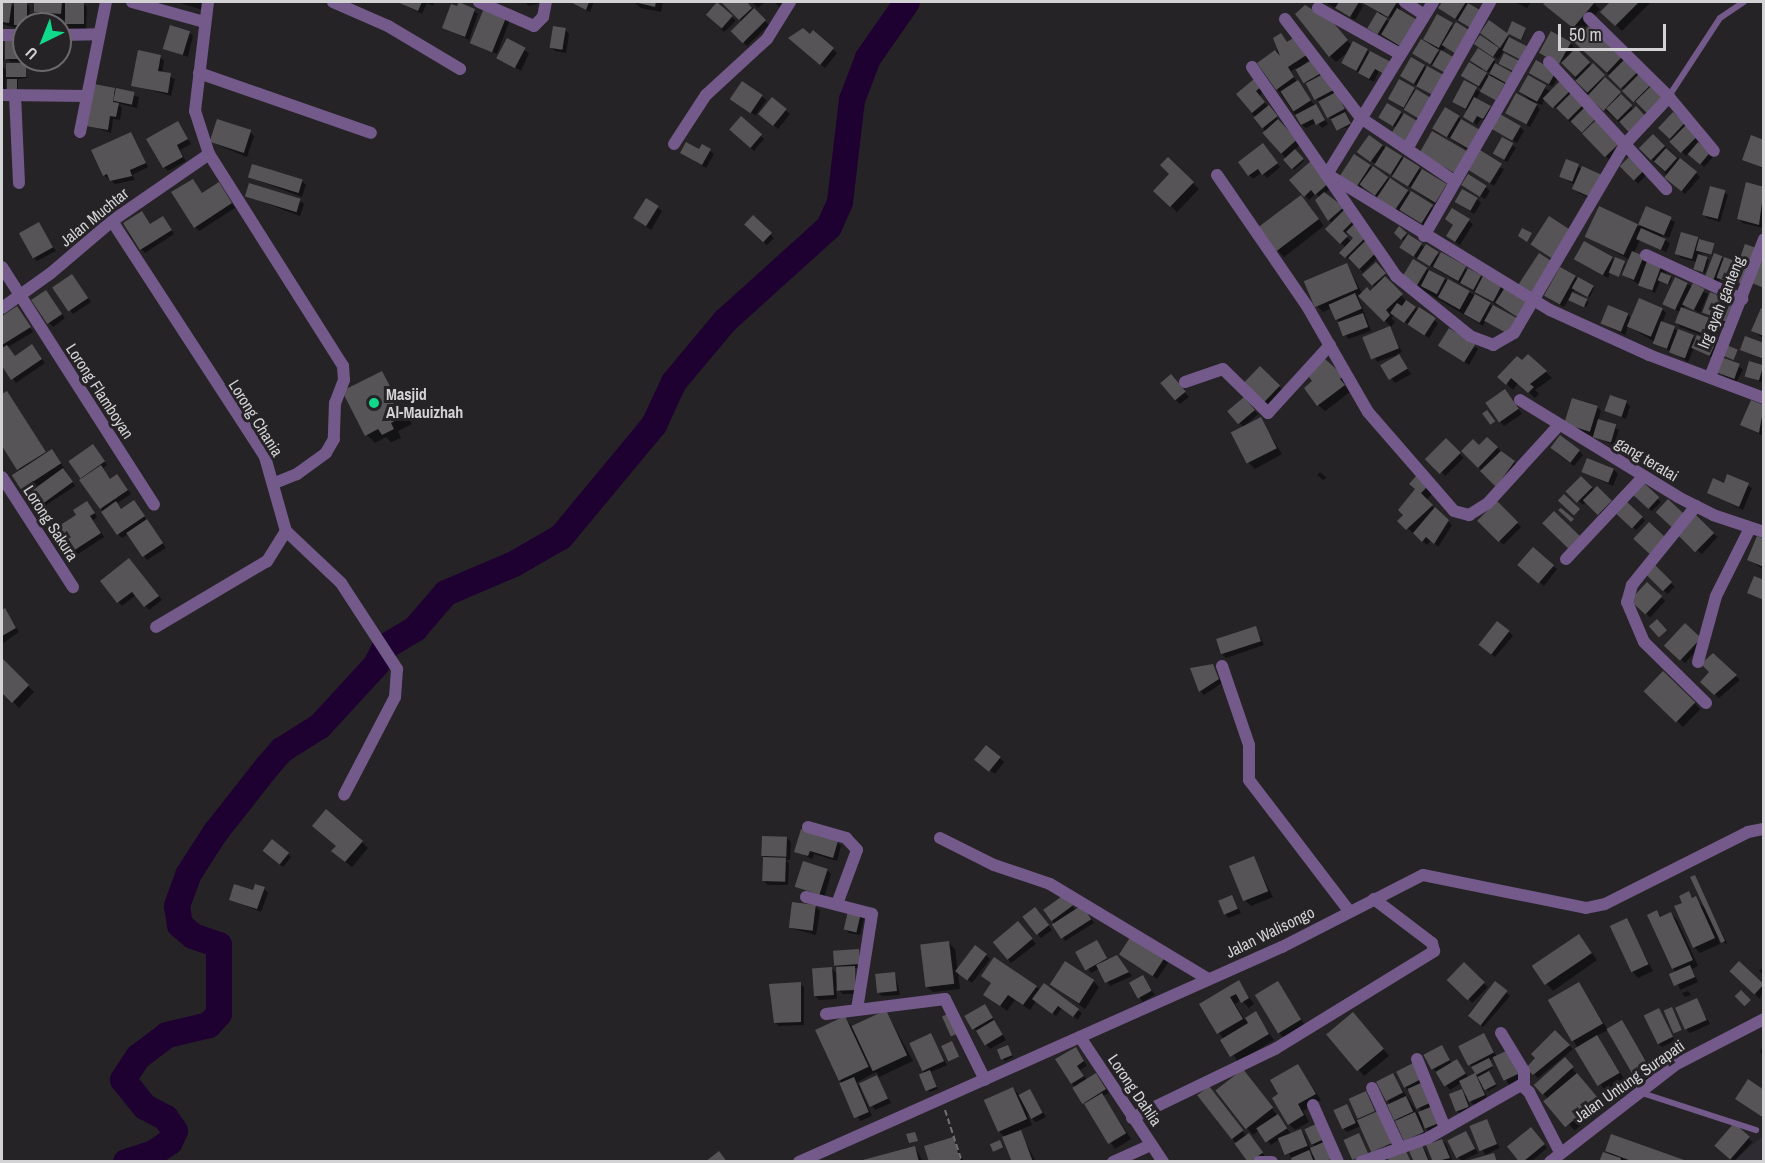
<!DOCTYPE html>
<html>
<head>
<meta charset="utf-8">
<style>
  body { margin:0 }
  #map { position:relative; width:1765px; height:1163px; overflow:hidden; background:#252326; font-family:"Archivo Narrow",sans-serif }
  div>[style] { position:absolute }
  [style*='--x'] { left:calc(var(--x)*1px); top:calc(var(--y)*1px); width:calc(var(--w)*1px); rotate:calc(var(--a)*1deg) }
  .built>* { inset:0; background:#2f2b33 }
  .shadow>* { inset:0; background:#0007; transform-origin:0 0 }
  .river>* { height:26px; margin:-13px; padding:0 13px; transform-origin:13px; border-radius:13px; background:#1e0031 }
  .building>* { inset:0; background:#565457; transform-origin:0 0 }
  .path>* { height:2px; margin-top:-1px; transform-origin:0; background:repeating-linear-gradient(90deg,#727173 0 6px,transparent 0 9px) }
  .service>* { height:6px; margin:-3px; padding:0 3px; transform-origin:3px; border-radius:3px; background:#74598b }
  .minor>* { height:12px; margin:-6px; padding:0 6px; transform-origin:6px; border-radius:6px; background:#74598b }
  .tertiary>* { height:12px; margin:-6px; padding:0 6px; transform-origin:6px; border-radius:6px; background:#74598b }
  .dots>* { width:16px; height:16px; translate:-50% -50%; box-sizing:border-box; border:3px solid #252326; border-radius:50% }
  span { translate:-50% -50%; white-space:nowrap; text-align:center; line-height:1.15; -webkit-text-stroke:6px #252326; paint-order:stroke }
  .street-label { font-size:16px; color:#d3d2d4 }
  .poi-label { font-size:16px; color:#d3d2d4; font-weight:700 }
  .left { translate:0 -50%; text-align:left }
  .frame { position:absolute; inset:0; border:3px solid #d3d2d4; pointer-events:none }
  .north { position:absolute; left:12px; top:12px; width:60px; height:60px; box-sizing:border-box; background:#252326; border:2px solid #6b696c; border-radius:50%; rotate:223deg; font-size:16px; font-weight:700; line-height:24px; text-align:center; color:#d3d2d4 }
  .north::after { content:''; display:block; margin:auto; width:21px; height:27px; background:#10d98a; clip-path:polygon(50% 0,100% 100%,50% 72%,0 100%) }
  .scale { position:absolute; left:1558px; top:24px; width:108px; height:27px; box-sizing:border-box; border:3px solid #d3d2d4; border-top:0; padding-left:8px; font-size:18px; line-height:21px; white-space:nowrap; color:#d3d2d4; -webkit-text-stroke:4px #252326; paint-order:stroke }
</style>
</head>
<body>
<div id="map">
  <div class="built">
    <i style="clip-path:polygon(1763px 1136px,1763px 1161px,1733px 1161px)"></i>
  </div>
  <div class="shadow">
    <i style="clip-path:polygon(2px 2px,15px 6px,15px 2px,25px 2px,30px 7px,29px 24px,24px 24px,24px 30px,2px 24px)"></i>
    <i style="clip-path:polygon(36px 2px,82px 2px,87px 7px,86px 29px,69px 28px,66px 20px,41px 18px,35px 11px)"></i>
    <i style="clip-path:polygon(177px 2px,206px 2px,203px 10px)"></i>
    <i style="clip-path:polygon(398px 2px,435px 2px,433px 6px,427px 3px,422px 14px)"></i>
    <i style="clip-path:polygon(460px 2px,478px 14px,469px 40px,444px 28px)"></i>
    <i style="clip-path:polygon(525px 2px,544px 2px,529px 6px)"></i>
    <i style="clip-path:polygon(569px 2px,594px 2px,590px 12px)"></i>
    <i style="clip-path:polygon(634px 2px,667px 2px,663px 2px,661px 12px,641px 8px)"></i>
    <i style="left:718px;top:2px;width:26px;height:16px;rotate:47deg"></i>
    <i style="clip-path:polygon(723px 2px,746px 2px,769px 25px,747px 46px,732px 31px,742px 21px)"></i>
    <i style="clip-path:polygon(752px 2px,765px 2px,758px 8px)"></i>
    <i style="clip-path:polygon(774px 2px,789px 2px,782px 9px)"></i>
    <i style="clip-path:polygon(1325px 2px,1358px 2px,1363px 6px,1355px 20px)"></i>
    <i style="clip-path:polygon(evenodd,1363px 2px,1394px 2px,1400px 6px,1405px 50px,1370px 29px,1379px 12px,1363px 2px,1383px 14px,1392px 19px,1390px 23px,1382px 15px,1383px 14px)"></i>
    <i style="clip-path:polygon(1444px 2px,1472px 2px,1469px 5px,1477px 32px,1444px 12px,1440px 8px)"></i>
    <i style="clip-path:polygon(1515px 2px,1531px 2px,1527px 8px)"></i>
    <i style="clip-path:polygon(1547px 2px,1592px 2px,1600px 9px,1580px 33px,1551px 10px,1545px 4px)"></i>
    <i style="clip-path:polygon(1612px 2px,1651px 2px,1622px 31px,1602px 12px)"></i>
    <i style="clip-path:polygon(505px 19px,509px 22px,497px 54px,472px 42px)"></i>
    <i style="clip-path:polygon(evenodd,1452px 25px,1462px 57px,1446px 46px,1442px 52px,1450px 77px,1414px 54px,1433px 47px,1425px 39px,1452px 25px,1433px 47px,1443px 51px,1441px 54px,1433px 47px)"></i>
    <i style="clip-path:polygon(1589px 28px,1625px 61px,1667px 104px,1638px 104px,1576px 42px)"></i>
    <i style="clip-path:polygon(1338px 29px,1352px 46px,1367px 50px,1388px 77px,1379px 71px,1374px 82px,1364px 77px,1343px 62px,1348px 52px,1336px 62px,1330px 56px)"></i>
    <i style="clip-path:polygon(1526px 29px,1522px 40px,1508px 33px)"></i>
    <i style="clip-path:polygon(565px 30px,569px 34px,566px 53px,555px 51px,551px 47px)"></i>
    <i style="clip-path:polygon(189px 32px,193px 36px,188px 57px,166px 49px)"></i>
    <i style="clip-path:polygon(813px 32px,837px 53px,825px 68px,790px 38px,795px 33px,810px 36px)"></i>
    <i style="clip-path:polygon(1482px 33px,1507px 35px,1526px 62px,1510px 55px,1507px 47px,1498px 59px,1480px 47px,1490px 42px)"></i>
    <i style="clip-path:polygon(24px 39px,24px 60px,32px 62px,11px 62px,7px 58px)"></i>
    <i style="clip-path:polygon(508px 40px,529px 53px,521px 71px,500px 58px)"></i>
    <i style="clip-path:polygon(2px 41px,3px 43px,4px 61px,2px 61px)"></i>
    <i style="clip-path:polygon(1287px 43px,1311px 58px,1300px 68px,1312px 62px,1340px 97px,1352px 126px,1338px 130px,1296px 68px,1290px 72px,1328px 124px,1322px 128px,1317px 122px,1306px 128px,1302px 125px,1259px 63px)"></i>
    <i style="clip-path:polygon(1570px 43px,1574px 47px,1568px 57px,1576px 50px,1634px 110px,1636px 137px,1589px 96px,1564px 64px,1541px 52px)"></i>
    <i style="clip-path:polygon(160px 57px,164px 61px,162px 73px,175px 79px,171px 96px,133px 85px)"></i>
    <i style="clip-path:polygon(evenodd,1493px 59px,1511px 86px,1500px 81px,1508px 89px,1500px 103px,1463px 76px,1481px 70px,1472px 61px,1493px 59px,1482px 68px,1491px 74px,1489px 77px,1481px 69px,1482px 68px)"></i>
    <i style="left:1536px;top:62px;width:27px;height:12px;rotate:33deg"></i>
    <i style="clip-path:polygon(23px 63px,27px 78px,18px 79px,18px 90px,10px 90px,5px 77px,6px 91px,2px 92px,2px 66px,8px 72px)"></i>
    <i style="clip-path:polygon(1424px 66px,1427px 69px,1436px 98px,1406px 79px)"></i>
    <i style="clip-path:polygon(1528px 77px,1551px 92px,1561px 82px,1623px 148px,1610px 160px,1545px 98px,1542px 105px,1532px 101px,1540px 109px,1530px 127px,1511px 116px,1507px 112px,1529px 100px,1521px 92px)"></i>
    <i style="clip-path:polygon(1253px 81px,1263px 92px,1259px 96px,1300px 145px,1294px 150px,1304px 161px,1294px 170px,1238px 94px)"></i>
    <i style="left:743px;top:83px;width:29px;height:19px;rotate:36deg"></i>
    <i style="clip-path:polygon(95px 86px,139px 97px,137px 108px,117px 103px,122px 108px,120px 120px,113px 119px,111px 133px,88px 125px)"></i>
    <i style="clip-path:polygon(1414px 89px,1417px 92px,1425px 123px,1389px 99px)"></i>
    <i style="clip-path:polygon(1476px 89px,1480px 92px,1476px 99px,1494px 111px,1487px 122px,1481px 119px,1477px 125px,1465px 117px,1468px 111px,1457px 105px)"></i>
    <i style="clip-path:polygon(772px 99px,790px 114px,778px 129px,764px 117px)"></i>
    <i style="clip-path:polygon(1401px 113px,1404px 116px,1396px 128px,1380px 117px)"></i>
    <i style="clip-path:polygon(1673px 114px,1701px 140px,1698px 144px,1713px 157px,1704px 167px,1689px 153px,1686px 156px,1660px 128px)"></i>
    <i style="clip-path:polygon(1459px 117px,1463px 122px,1472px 153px,1434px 128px)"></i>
    <i style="clip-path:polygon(741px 118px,764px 139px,754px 151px,735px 134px)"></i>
    <i style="clip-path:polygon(181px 127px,191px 144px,180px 150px,186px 161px,168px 171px,164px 167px)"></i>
    <i style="clip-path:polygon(1520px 127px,1524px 131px,1517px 143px,1498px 132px)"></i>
    <i style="clip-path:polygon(250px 132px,254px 136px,247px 157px,211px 142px)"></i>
    <i style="clip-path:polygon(130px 134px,148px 167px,132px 175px,135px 180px,115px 184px,104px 175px,93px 151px)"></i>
    <i style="clip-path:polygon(1653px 136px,1700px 177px,1685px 194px,1641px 148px)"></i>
    <i style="clip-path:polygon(1369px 137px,1450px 189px,1439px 207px,1364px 156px)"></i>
    <i style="clip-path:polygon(1764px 142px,1764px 169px,1744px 159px)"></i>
    <i style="clip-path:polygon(1512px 145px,1516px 148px,1507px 162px,1498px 157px)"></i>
    <i style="clip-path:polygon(1266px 149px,1280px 167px,1267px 178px,1262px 172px,1253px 179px,1249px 175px)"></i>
    <i style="clip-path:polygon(710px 151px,714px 154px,706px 168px,682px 153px)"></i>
    <i style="clip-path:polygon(1467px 153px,1504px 169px,1494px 186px,1468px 168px)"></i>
    <i style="left:1631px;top:158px;width:23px;height:13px;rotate:45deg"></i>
    <i style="clip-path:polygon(1168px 159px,1199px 189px,1177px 212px,1155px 191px,1172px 174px)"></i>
    <i style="clip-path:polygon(1567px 161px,1582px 169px,1595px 201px,1577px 192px,1575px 185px,1560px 176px)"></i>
    <i style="clip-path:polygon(evenodd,1311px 163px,1332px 187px,1324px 194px,1343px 208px,1379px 256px,1363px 272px,1341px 253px,1346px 248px,1328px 229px,1332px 224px,1317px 200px,1320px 198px,1316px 193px,1309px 200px,1305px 196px,1311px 163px,1349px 232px,1355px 238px,1352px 242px,1346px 236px,1349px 232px)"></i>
    <i style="clip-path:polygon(1370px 166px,1436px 210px,1426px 227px,1401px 210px,1398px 213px,1363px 186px,1361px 190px,1345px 180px)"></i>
    <i style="clip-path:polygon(249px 177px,302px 181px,306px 185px,302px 197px)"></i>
    <i style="clip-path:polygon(193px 181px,203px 194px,219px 184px,235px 208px,199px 231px,195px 227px)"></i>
    <i style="clip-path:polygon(1486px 187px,1490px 191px,1485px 199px,1468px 189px)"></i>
    <i style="clip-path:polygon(1764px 188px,1763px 228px,1743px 223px,1739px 219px)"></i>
    <i style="clip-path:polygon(1724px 192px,1728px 195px,1720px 222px,1707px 218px,1703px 214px)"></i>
    <i style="clip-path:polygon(247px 196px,300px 201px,304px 204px,300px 216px)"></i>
    <i style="clip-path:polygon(1477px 199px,1481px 203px,1474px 214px,1456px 202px)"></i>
    <i style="clip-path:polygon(647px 200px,662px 211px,651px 230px,636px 219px)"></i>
    <i style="clip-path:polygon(1307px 203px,1324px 226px,1284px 257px,1278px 251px)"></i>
    <i style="clip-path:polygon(1600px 208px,1639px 227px,1647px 208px,1675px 222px,1669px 238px,1661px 235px,1670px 244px,1666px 252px,1640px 240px,1634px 253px,1660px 267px,1672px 278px,1669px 285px,1660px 281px,1655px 293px,1628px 278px,1625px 265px,1619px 277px,1610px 273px,1608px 278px,1576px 260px,1612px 258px,1627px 266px,1630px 260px,1586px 236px)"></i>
    <i style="left:753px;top:218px;width:29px;height:10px;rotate:44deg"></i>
    <i style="clip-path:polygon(1469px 221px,1473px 224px,1460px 245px,1452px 240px,1454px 225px)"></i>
    <i style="clip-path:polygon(167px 222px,174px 234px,145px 253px,141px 249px,151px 226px)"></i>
    <i style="clip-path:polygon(39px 224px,56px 251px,37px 261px,33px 257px)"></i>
    <i style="clip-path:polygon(1400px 228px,1425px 248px,1501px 287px,1526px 322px,1405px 251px,1405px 242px,1396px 233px)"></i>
    <i style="clip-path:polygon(1682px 234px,1713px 244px,1712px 255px,1734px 262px,1748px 288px,1733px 280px,1731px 285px,1720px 279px,1718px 284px,1711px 282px,1714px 256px,1699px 252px,1709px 260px,1705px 273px,1695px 269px,1697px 262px,1681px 258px,1677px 254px)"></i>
    <i style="clip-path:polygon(1376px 264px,1407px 302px,1438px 323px,1429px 338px,1394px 315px,1391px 318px,1395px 322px,1391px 327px,1357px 293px,1371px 331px,1348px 339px,1331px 308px,1323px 312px,1316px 305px,1347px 265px,1362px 293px,1371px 293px,1376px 288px,1364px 275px)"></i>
    <i style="clip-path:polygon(1427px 269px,1490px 304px,1513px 337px,1486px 320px,1483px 326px,1408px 281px)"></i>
    <i style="clip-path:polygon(1560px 269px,1594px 288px,1590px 297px,1575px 289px,1572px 293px,1589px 302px,1586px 307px,1569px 298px,1564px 307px,1549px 299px)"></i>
    <i style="clip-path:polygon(1676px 279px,1708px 294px,1700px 313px,1685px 304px,1683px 310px,1712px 324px,1706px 337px,1680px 327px,1677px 323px,1681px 313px,1665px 304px)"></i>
    <i style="clip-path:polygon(75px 280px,91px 302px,73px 314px,54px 287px)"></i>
    <i style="clip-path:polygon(50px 296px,65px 318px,53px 327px,49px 323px)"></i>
    <i style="clip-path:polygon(1732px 302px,1736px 306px,1729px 325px,1704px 313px)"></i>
    <i style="clip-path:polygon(17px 308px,33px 332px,8px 347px,15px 357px,32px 346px,45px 363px,16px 383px,2px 363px,2px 317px)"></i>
    <i style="clip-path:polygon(1662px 309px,1666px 313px,1662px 323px,1697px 340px,1715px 344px,1719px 348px,1714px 359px,1694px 348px,1688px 362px,1628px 326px,1625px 335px,1603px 324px,1627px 314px,1632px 319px)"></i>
    <i style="clip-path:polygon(1764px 311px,1764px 339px,1753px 331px)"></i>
    <i style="clip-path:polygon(1389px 328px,1402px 352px,1397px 354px,1411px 374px,1395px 383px,1382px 365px,1396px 355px,1377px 362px,1365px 338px)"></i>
    <i style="clip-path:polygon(1450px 330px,1478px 349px,1469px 365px,1444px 349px)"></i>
    <i style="clip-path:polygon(1764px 345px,1764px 360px,1742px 350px)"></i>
    <i style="left:1722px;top:358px;width:24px;height:15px;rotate:28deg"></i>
    <i style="clip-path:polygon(1325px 361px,1349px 383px,1345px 386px,1350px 392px,1325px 411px,1318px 405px,1314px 382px)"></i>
    <i style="clip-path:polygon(1764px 367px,1763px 383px,1747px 376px,1762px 366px)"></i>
    <i style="left:1260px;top:368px;width:32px;height:21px;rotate:44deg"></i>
    <i style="clip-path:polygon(1546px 372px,1552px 378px,1535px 390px,1539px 394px,1535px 398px,1518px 383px,1513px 390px,1499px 377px)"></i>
    <i style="clip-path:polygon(382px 373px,412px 424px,398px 431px,401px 438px,391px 442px,386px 437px,375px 443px,367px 435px)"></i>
    <i style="clip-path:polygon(1175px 380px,1189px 397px,1180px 404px,1176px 400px)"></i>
    <i style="clip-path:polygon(6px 393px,47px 454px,56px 455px,75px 486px,37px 511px,22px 489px,21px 471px,2px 446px,2px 396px)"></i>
    <i style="clip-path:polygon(1509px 395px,1522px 414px,1504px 426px,1500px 422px)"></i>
    <i style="clip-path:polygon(1243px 399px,1258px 414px,1245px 426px,1260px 419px,1282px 454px,1255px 469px,1249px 463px,1244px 428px,1230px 412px)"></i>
    <i style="clip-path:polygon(1626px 402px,1630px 406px,1626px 419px,1607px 410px)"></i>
    <i style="clip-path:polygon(1597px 407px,1601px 411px,1598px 421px,1619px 430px,1614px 445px,1570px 427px)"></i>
    <i style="clip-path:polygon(1764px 407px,1763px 436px,1742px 425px)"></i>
    <i style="clip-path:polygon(1487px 439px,1518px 466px,1501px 490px,1463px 451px,1479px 447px)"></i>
    <i style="left:1446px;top:440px;width:25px;height:26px;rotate:45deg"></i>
    <i style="clip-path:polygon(96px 450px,107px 465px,102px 469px,111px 480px,121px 480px,131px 494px,116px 504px,121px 510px,137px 506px,166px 548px,147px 560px,129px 533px,122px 538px,118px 534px,70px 462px)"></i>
    <i style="clip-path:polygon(1579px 451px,1583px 455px,1574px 466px,1555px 452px)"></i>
    <i style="clip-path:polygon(1614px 470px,1618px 474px,1613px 486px,1583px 472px)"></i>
    <i style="left:1320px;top:472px;width:8px;height:4px;rotate:40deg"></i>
    <i style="clip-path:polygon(1728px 476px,1752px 488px,1743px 510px,1709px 493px,1725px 484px)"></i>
    <i style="clip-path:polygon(1417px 477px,1433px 493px,1426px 500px,1452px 525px,1438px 547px,1431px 540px,1427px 545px,1399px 521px,1417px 489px)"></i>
    <i style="clip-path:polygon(1581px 479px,1615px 506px,1604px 518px,1586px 501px,1583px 505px,1569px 492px)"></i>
    <i style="left:1644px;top:485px;width:24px;height:13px;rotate:45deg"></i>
    <i style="left:1497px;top:503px;width:34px;height:25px;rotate:45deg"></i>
    <i style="left:1626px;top:503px;width:26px;height:13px;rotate:43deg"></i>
    <i style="clip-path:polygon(91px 507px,97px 517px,93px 520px,104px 537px,75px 556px,71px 552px)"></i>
    <i style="left:1695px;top:517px;width:30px;height:23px;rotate:42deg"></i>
    <i style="clip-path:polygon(1764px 541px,1764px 570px,1749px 560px)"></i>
    <i style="clip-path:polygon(132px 564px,162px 600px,149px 610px,136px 595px,122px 606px,102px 581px)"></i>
    <i style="clip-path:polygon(1553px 566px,1557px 569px,1544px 586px,1524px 569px)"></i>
    <i style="left:1653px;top:566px;width:30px;height:10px;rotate:44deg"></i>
    <i style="left:1647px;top:584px;width:25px;height:22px;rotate:43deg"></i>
    <i style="clip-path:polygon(5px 610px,19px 632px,2px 644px,2px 612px)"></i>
    <i style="left:1685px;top:625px;width:26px;height:28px;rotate:43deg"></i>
    <i style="clip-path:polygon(1256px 628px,1264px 645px,1226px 658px,1222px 654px)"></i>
    <i style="clip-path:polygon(1509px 632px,1513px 636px,1495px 657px,1483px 648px)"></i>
    <i style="clip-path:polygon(1713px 655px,1740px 680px,1719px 698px,1702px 682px,1711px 672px)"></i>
    <i style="clip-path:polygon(2px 660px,34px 692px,19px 708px,2px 691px)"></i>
    <i style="clip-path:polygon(1213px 665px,1222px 683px,1204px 695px,1200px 691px)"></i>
    <i style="left:1663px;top:673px;width:52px;height:25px;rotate:44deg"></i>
    <i style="clip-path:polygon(1000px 758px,1004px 762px,995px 774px,981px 763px)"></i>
    <i style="clip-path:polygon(787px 838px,791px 842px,790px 860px,785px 860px,789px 863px,788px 885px,768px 885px,764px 881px,763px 855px)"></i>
    <i style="clip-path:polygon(362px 842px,368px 848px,352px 867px,339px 857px)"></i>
    <i style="clip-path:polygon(837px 842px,841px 846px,837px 861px,814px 854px,812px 859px,796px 851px)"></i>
    <i style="clip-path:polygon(268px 854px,288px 854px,291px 857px,283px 867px)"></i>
    <i style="clip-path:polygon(1253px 857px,1273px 897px,1251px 906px,1245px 900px)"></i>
    <i style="clip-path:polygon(827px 870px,831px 874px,824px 898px,797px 886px)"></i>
    <i style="clip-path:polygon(1694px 877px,1728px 945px,1718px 938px,1720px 944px,1700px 953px,1694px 947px,1684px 903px,1688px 893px,1706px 909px)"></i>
    <i style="clip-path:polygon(264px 889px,268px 893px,261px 912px,230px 899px)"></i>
    <i style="clip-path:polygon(1231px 896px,1241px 913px,1229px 918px,1225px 914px)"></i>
    <i style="clip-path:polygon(1068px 900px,1076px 911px,1086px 911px,1094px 923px,1065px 941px,1052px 920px)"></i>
    <i style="clip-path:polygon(816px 907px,820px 911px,816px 935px,790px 928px)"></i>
    <i style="clip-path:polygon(1657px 912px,1662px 917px,1671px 913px,1677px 920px,1698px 966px,1692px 969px,1698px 982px,1680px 990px)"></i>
    <i style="clip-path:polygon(1039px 913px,1052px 930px,1041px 938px,1024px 917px)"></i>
    <i style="clip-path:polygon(860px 915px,864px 919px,860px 935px,849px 933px,845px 929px)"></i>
    <i style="clip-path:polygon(1626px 920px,1653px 971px,1638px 978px,1632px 971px)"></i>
    <i style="clip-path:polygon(1022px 927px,1036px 944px,1011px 963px,994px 942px)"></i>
    <i style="clip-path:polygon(1097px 942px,1109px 961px,1121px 961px,1132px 976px,1110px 986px,1100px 968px,1091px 973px,1078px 953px)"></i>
    <i style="clip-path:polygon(949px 943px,955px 949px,960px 989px,933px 992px,926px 986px)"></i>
    <i style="clip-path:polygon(1585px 943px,1597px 960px,1553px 991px,1547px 984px)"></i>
    <i style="clip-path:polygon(858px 950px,863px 968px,854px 968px,859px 994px,843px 994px,836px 988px,837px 999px,819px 1000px,815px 996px,832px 969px,838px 975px,835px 965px)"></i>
    <i style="clip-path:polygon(986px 955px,990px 959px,972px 983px,962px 975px)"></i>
    <i style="clip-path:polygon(1125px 957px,1164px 959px,1168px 963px,1157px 979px)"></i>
    <i style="clip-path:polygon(1739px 963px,1764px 986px,1760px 999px,1732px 971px)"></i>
    <i style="left:1464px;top:964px;width:33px;height:22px;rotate:44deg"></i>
    <i style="clip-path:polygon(1764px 966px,1764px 975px,1759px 971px)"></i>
    <i style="clip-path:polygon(895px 974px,900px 995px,882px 996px,878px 992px)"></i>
    <i style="clip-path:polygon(983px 976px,1036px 987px,1082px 1013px,1078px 1020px,1062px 1008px,1056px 1016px,1036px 1001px,1030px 1010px,1015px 1000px,1007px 1011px,985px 994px,992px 984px)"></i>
    <i style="left:1143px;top:976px;width:22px;height:14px;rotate:58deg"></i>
    <i style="clip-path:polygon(1093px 981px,1099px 987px,1085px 1009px,1052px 985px)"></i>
    <i style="clip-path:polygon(1239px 982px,1254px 1004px,1249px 1008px,1241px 1000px,1235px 1004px,1245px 1020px,1255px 1013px,1274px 1040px,1238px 1062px,1201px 1004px)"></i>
    <i style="clip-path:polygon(1277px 983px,1306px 1027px,1285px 1039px,1279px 1033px)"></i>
    <i style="left:1495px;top:983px;width:20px;height:41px;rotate:41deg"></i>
    <i style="clip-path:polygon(800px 984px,804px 987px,804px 1025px,779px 1026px,775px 1022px)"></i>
    <i style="clip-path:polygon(1579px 984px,1608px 1030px,1596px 1036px,1625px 1080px,1605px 1091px,1573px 1040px)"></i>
    <i style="clip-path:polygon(1688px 991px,1691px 995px,1685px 997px,1682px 993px)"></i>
    <i style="clip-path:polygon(1696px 999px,1710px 1024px,1690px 1033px,1686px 1029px)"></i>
    <i style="clip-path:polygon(985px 1006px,1006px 1040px,990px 1049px,966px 1017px)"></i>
    <i style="clip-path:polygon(1659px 1010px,1675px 1041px,1662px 1047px,1658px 1043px)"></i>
    <i style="clip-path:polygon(evenodd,886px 1012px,913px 1061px,877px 1078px,891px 1103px,875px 1110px,859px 1086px,872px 1116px,860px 1121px,840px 1080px,845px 1018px,853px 1028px,886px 1012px,876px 1072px,879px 1075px,858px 1085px,857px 1082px,876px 1072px)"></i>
    <i style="clip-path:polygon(1359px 1020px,1389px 1056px,1364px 1076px,1328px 1034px)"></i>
    <i style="left:1622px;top:1022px;width:65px;height:16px;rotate:58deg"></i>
    <i style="clip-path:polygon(1555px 1032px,1573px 1049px,1538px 1078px,1528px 1068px)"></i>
    <i style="clip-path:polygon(1484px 1034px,1497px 1057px,1507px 1052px,1522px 1079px,1509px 1085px,1494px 1058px,1489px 1060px,1493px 1068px,1487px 1071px,1497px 1086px,1488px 1091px,1481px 1085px,1488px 1099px,1474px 1105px,1466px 1097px,1472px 1111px,1461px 1115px,1457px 1111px,1461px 1091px,1468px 1098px,1461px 1083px,1450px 1090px,1434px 1069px,1445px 1051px,1452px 1064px,1457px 1061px,1469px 1078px,1474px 1075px,1480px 1081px,1460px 1046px)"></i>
    <i style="clip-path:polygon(931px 1035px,947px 1065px,931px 1072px,938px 1089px,929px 1092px,923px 1070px)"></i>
    <i style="clip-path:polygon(1764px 1044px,1764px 1056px,1760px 1052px)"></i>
    <i style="clip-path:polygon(1009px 1049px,1013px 1057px,1005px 1061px,999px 1051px)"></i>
    <i style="clip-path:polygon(1079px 1053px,1087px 1066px,1080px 1070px,1087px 1080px,1096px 1075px,1100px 1079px,1109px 1093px,1103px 1096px,1131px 1139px,1115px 1149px,1072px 1083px)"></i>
    <i style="left:1565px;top:1060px;width:60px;height:38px;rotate:50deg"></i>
    <i style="clip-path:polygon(1413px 1065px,1443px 1127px,1430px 1133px,1422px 1124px,1426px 1136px,1409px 1143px,1388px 1101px,1393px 1075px,1424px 1123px,1422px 1112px,1405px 1086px)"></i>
    <i style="clip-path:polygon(1298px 1066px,1321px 1100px,1303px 1111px,1309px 1122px,1295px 1130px,1289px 1124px,1280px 1095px)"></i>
    <i style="clip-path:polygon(evenodd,1249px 1077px,1291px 1134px,1300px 1130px,1304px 1134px,1311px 1150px,1316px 1147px,1312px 1144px,1317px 1125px,1336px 1162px,1294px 1162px,1280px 1139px,1271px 1145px,1259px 1130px,1253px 1135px,1247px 1128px,1249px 1077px,1312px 1149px,1317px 1160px,1308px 1151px,1312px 1149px)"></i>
    <i style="clip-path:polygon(1013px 1088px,1020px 1096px,1030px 1091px,1046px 1117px,1036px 1122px,1027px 1114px,1032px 1125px,1019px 1130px,1036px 1162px,1013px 1162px,1005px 1137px,997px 1130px)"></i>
    <i style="clip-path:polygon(1212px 1092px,1247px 1137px,1265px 1156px,1249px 1161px,1232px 1138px)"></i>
    <i style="clip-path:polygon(1347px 1105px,1357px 1122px,1376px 1112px,1395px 1147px,1376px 1155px,1361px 1126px,1347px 1132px,1343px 1128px)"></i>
    <i style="left:1486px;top:1121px;width:30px;height:16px;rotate:63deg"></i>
    <i style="left:1734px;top:1125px;width:25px;height:27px;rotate:43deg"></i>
    <i style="clip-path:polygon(1466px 1133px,1478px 1153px,1462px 1161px,1458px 1157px)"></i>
    <i style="clip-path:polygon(1535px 1133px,1547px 1148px,1531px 1162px,1521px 1162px,1509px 1147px)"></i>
    <i style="clip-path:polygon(953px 1139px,964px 1162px,931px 1162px)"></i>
    <i style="clip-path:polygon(1442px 1140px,1446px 1144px,1453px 1162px,1434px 1162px)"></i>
    <i style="clip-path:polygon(915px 1147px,923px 1162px,862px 1162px)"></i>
    <i style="clip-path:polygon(1422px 1147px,1426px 1151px,1430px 1162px,1415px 1162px)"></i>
    <i style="clip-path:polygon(1607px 1151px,1683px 1162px,1601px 1162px,1613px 1157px)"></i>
  </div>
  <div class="river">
    <i style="--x:126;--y:1162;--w:29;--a:-18"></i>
    <i style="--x:154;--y:1153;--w:19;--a:-35"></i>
    <i style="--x:170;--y:1142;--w:12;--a:-66"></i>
    <i style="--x:175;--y:1131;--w:16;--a:-125"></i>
    <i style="--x:166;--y:1118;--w:24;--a:-152"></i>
    <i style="--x:145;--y:1107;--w:35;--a:-129"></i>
    <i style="--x:123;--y:1080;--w:27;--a:-57"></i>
    <i style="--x:138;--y:1057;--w:36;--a:-37"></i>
    <i style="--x:167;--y:1035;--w:43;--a:-13.4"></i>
    <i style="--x:209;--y:1025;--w:15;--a:-48"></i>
    <i style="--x:219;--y:1014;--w:69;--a:-90"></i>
    <i style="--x:219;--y:945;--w:28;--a:-161"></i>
    <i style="--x:193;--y:936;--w:17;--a:-140"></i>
    <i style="--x:180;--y:925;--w:19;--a:-99"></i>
    <i style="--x:177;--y:906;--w:33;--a:-70"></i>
    <i style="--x:188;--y:875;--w:50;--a:-57.3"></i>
    <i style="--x:215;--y:833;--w:84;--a:-51.8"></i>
    <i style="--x:267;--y:767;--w:23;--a:-49"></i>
    <i style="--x:282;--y:750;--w:45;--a:-32.3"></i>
    <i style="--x:320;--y:726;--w:83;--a:-47.4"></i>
    <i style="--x:376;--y:665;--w:20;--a:-63"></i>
    <i style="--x:385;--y:647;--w:35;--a:-31"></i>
    <i style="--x:415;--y:629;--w:48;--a:-49.3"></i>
    <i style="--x:446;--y:593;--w:74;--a:-23.1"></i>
    <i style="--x:514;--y:564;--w:54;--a:-29.9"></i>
    <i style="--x:561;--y:537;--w:146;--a:-50.3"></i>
    <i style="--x:654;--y:425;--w:47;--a:-65.1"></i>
    <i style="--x:674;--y:382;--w:80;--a:-50.1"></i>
    <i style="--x:725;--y:321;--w:140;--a:-42.1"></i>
    <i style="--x:829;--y:227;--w:27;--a:-66"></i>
    <i style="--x:840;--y:202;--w:103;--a:-83.3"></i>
    <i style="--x:852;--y:100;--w:45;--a:-69.1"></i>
    <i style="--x:868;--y:58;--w:68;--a:-55.1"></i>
  </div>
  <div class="building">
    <i style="clip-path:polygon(2px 2px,12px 2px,9px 23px,2px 22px)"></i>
    <i style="left:14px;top:2px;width:13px;height:23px"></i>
    <i style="clip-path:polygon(34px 2px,62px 2px,61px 14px,34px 12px)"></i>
    <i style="left:65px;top:2px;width:19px;height:22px"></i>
    <i style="clip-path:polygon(397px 2px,422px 2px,418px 11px)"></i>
    <i style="clip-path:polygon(459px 2px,475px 9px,465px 37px,442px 28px,451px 4px,457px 6px)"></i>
    <i style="clip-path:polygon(570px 2px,589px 2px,586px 10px)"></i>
    <i style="clip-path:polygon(634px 2px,656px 2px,655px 7px)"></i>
    <i style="left:717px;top:2px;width:21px;height:17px;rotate:41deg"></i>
    <i style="clip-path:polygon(721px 2px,747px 2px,752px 8px,739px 20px)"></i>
    <i style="clip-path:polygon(1339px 2px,1359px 2px,1350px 17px,1335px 8px)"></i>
    <i style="clip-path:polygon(1361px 2px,1397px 2px,1388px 17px)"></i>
    <i style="clip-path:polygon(1442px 2px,1466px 2px,1455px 19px,1438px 8px)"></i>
    <i style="clip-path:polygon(1546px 2px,1595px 2px,1573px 28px,1543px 4px)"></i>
    <i style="clip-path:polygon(1610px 2px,1639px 2px,1615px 26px,1600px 12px)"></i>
    <i style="left:1468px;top:3px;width:17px;height:20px;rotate:31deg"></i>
    <i style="clip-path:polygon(1305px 5px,1332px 21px,1348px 40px,1329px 57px,1295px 14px)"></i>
    <i style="left:484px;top:8px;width:24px;height:38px;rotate:22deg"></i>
    <i style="left:754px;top:8px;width:17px;height:33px;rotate:45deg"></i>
    <i style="left:1397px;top:8px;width:23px;height:31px;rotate:31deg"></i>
    <i style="left:1377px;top:12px;width:12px;height:19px;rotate:31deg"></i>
    <i style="left:1437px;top:14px;width:18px;height:29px;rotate:29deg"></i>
    <i style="clip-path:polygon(1489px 20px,1507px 33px,1512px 21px,1526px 28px,1521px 40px,1509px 34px,1500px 48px,1480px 33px)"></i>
    <i style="left:1456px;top:22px;width:19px;height:27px;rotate:32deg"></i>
    <i style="left:170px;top:25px;width:21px;height:25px;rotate:17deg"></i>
    <i style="left:553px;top:26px;width:13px;height:22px;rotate:9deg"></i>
    <i style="left:1589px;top:26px;width:45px;height:22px;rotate:43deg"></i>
    <i style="clip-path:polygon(803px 28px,810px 34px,813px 30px,834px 48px,820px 65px,788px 38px)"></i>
    <i style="left:1551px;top:31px;width:23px;height:25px;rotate:29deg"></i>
    <i style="clip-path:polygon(1281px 33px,1287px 42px,1296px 36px,1308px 54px,1288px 67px,1294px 77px,1276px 90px,1257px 63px,1275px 50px,1280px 56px,1273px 38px)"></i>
    <i style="left:1480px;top:35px;width:23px;height:11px;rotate:34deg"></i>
    <i style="left:24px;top:37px;width:22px;height:19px;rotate:90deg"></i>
    <i style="left:1509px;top:37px;width:20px;height:15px;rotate:27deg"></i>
    <i style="left:507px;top:38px;width:21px;height:23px;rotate:28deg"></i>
    <i style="left:1421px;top:39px;width:21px;height:17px;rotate:31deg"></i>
    <i style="left:1353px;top:41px;width:17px;height:25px;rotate:28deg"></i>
    <i style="left:1478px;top:48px;width:20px;height:15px;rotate:33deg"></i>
    <i style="left:1576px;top:48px;width:20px;height:21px;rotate:45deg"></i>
    <i style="clip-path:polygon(138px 50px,161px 55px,158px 71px,171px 73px,168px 93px,131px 86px)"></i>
    <i style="left:1441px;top:50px;width:16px;height:18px;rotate:30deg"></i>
    <i style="clip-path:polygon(1370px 51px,1391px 62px,1384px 74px,1375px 69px,1369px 79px,1358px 73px)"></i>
    <i style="left:1504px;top:53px;width:18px;height:12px;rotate:27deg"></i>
    <i style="left:1411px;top:57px;width:16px;height:22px;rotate:30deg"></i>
    <i style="left:1625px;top:59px;width:18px;height:24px;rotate:45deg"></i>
    <i style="left:1312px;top:60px;width:16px;height:19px;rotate:60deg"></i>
    <i style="left:1536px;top:60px;width:23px;height:15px;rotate:29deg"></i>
    <i style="left:1469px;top:62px;width:21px;height:16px;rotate:31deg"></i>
    <i style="left:26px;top:63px;width:14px;height:20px;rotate:90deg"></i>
    <i style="left:1495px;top:63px;width:21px;height:12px;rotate:29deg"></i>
    <i style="left:1593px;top:63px;width:17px;height:25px;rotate:45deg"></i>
    <i style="left:1427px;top:66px;width:19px;height:23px;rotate:28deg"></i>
    <i style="left:1325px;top:73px;width:19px;height:22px;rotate:62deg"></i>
    <i style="left:1639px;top:74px;width:16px;height:24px;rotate:45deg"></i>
    <i style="left:1489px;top:75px;width:18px;height:19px;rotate:29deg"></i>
    <i style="left:1528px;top:75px;width:21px;height:19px;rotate:29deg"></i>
    <i style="left:1605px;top:77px;width:22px;height:26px;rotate:43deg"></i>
    <i style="left:7px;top:79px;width:10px;height:10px"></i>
    <i style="clip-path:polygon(1254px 79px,1261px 87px,1256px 91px,1265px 102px,1252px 113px,1236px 94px)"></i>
    <i style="left:1399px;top:79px;width:18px;height:23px;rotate:29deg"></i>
    <i style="left:1298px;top:80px;width:24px;height:21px;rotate:57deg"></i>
    <i style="left:1464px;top:80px;width:15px;height:25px;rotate:28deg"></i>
    <i style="left:1561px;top:80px;width:14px;height:26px;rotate:45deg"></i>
    <i style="left:742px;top:81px;width:25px;height:22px;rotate:34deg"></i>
    <i style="clip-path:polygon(94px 84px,115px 88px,113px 102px,119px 103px,116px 117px,110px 116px,108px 130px,86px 126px)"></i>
    <i style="left:1651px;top:86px;width:18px;height:22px;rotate:45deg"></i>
    <i style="left:116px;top:88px;width:19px;height:13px;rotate:12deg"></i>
    <i style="left:1416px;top:89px;width:21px;height:24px;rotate:31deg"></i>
    <i style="left:1573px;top:91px;width:17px;height:24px;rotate:45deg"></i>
    <i style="left:1336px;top:92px;width:19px;height:20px;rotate:62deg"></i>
    <i style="left:1516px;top:93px;width:24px;height:23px;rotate:28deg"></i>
    <i style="left:1621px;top:94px;width:16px;height:21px;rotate:45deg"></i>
    <i style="left:772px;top:97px;width:19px;height:22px;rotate:39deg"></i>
    <i style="clip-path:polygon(1474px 97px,1491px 106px,1483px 119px,1477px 116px,1473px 123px,1463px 117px)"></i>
    <i style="left:1387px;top:103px;width:17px;height:17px;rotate:31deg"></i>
    <i style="clip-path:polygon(1316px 104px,1325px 120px,1316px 125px,1313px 119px,1301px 125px,1295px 115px)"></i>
    <i style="left:1269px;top:105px;width:14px;height:20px;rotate:51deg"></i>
    <i style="left:1586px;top:106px;width:16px;height:22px;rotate:45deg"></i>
    <i style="left:1636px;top:106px;width:16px;height:23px;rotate:47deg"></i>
    <i style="left:1445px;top:107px;width:17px;height:25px;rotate:31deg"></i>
    <i style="left:1345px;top:112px;width:13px;height:16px;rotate:63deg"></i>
    <i style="left:1673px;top:112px;width:16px;height:22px;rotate:43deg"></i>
    <i style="left:1404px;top:113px;width:19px;height:26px;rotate:32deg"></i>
    <i style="left:1500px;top:114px;width:24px;height:17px;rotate:30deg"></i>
    <i style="left:741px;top:116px;width:28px;height:18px;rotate:41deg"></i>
    <i style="left:217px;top:119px;width:36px;height:24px;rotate:18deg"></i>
    <i style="left:1278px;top:119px;width:28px;height:21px;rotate:48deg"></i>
    <i style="left:1461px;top:119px;width:22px;height:22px;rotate:30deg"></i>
    <i style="left:1597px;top:119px;width:33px;height:21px;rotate:46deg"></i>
    <i style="clip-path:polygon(178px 121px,188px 139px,177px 145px,183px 157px,163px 168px,146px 139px)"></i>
    <i style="left:1687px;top:124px;width:16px;height:25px;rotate:45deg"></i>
    <i style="left:1432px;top:131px;width:42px;height:25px;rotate:30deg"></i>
    <i style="clip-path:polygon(131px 132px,146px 163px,130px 170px,132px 176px,110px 181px,107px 174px,103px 176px,91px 150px)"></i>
    <i style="left:1653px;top:134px;width:17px;height:20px;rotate:45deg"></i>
    <i style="left:1369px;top:135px;width:17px;height:21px;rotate:36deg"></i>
    <i style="clip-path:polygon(1751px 135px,1764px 140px,1764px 168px,1742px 160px)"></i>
    <i style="left:1502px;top:137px;width:13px;height:19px;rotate:29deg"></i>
    <i style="clip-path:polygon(686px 142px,699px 149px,702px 144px,711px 149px,702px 165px,680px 153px)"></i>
    <i style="left:1698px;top:142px;width:16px;height:16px;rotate:40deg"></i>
    <i style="clip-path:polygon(1263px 143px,1278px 163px,1262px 175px,1258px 169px,1248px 176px,1238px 162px)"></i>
    <i style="left:1386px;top:146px;width:19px;height:22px;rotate:32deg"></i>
    <i style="left:1666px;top:148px;width:15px;height:18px;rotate:42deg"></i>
    <i style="left:1295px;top:149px;width:13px;height:16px;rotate:48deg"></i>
    <i style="left:1480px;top:150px;width:26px;height:23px;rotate:32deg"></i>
    <i style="left:1354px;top:154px;width:20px;height:27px;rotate:33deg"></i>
    <i style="left:1631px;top:155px;width:20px;height:16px;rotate:45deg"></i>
    <i style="clip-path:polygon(1168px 157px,1194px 182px,1170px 207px,1153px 191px,1169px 174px,1160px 165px)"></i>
    <i style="left:1404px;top:157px;width:19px;height:23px;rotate:32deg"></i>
    <i style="left:1680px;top:158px;width:22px;height:25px;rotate:39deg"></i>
    <i style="left:1566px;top:159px;width:14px;height:19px;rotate:21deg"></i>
    <i style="clip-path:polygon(1311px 161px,1330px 182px,1315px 195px,1311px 190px,1304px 197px,1289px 180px)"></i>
    <i style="left:252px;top:164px;width:53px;height:14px;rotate:17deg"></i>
    <i style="left:1373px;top:166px;width:19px;height:23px;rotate:36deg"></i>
    <i style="left:1582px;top:166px;width:22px;height:25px;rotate:24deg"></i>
    <i style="left:1422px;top:169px;width:29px;height:22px;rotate:31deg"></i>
    <i style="left:1468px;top:174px;width:22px;height:13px;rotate:32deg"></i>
    <i style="left:1390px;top:178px;width:22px;height:24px;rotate:34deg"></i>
    <i style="clip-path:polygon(193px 179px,202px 193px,219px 182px,232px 203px,194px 228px,171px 192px)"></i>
    <i style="clip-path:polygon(1746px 182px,1764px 187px,1759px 225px,1737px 219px)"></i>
    <i style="left:249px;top:183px;width:54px;height:14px;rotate:17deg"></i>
    <i style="left:1710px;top:186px;width:16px;height:30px;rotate:15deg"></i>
    <i style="left:1462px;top:189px;width:18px;height:15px;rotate:29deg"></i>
    <i style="left:1411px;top:191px;width:26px;height:22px;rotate:32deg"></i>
    <i style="clip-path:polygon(1324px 192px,1344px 207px,1328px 221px,1315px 200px)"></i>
    <i style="left:1301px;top:195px;width:30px;height:54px;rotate:53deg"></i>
    <i style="left:646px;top:198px;width:15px;height:24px;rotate:32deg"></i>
    <i style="left:1599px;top:206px;width:43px;height:34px;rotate:25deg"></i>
    <i style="left:1646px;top:206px;width:28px;height:20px;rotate:23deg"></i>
    <i style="clip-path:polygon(1452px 208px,1470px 219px,1455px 242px,1446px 236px,1453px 225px,1445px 219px)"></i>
    <i style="clip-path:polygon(1344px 210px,1354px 220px,1343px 231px,1348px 236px,1340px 244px,1325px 229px)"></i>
    <i style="clip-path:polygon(142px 211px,150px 224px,163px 216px,172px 230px,140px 250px,123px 223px)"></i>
    <i style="left:753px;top:215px;width:26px;height:13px;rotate:43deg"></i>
    <i style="left:1549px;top:216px;width:27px;height:34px;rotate:33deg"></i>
    <i style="left:39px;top:222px;width:29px;height:23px;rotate:61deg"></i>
    <i style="clip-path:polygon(1354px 224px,1367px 236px,1345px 258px,1339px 253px,1353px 238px,1346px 232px)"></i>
    <i style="clip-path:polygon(1399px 226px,1407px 233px,1401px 240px,1394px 233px)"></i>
    <i style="clip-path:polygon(1522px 228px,1532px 233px,1527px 242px,1518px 236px)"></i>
    <i style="left:1641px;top:228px;width:27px;height:12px;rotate:24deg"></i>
    <i style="left:1681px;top:232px;width:18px;height:23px;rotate:16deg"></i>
    <i style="left:1408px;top:234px;width:17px;height:16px;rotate:33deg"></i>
    <i style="left:1699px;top:239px;width:16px;height:12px;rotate:15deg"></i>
    <i style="left:1365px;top:241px;width:16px;height:24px;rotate:45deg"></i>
    <i style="left:1584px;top:241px;width:33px;height:21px;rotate:29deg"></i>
    <i style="left:1426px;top:244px;width:15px;height:17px;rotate:32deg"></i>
    <i style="left:1745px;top:244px;width:12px;height:16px;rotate:20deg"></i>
    <i style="left:1632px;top:251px;width:13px;height:26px;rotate:23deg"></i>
    <i style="left:1441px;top:252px;width:29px;height:17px;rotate:29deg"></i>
    <i style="left:1539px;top:253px;width:17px;height:38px;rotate:33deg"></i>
    <i style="left:1714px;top:253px;width:9px;height:27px;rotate:21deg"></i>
    <i style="left:1698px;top:254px;width:10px;height:16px;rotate:17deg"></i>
    <i style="left:1615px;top:257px;width:11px;height:17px;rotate:22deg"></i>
    <i style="left:1724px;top:257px;width:12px;height:22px;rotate:20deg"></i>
    <i style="left:1413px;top:259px;width:17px;height:21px;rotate:31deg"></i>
    <i style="clip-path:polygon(1761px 260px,1764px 261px,1764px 288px,1752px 283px)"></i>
    <i style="left:1647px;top:261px;width:15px;height:26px;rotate:20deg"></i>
    <i style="left:1739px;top:261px;width:13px;height:21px;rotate:18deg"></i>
    <i style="left:1376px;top:262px;width:15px;height:19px;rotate:48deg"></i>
    <i style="left:1347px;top:263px;width:28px;height:47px;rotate:67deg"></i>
    <i style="left:1560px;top:267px;width:18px;height:33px;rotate:29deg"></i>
    <i style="left:1468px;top:268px;width:15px;height:17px;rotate:28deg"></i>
    <i style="left:1429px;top:270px;width:18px;height:18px;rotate:27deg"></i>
    <i style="left:1661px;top:272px;width:11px;height:9px;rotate:22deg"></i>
    <i style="left:72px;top:274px;width:29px;height:24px;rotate:56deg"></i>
    <i style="clip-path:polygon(1385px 276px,1403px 294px,1386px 310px,1390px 315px,1384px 322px,1358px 296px,1367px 287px,1370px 291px)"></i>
    <i style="left:1483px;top:276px;width:21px;height:18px;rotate:28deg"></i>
    <i style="left:1578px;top:277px;width:18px;height:13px;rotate:29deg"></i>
    <i style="left:1675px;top:277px;width:14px;height:30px;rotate:25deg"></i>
    <i style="left:1448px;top:279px;width:25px;height:21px;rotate:29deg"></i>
    <i style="left:1693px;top:283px;width:13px;height:24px;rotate:27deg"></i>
    <i style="left:1506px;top:286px;width:30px;height:20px;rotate:33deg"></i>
    <i style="left:46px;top:290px;width:29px;height:18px;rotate:56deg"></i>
    <i style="left:1572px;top:292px;width:17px;height:9px;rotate:24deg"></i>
    <i style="left:1710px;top:292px;width:25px;height:22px;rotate:21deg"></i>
    <i style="left:1355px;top:293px;width:17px;height:29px;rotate:66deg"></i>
    <i style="left:1475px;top:294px;width:18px;height:23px;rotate:29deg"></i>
    <i style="left:1639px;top:298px;width:26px;height:31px;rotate:23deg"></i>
    <i style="clip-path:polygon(1406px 300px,1416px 307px,1404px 323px,1390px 313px,1397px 303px,1402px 306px)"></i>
    <i style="left:1493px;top:305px;width:29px;height:18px;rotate:29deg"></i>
    <i style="left:1608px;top:305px;width:22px;height:20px;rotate:22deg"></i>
    <i style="clip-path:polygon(17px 306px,31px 327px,2px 345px,2px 316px)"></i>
    <i style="left:1419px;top:307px;width:20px;height:21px;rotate:33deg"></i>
    <i style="left:1681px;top:307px;width:30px;height:17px;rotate:21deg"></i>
    <i style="clip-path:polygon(1761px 308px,1764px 309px,1764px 336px,1751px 331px)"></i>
    <i style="left:1363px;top:313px;width:15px;height:27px;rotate:70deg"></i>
    <i style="left:1661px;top:321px;width:15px;height:24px;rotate:20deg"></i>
    <i style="left:1390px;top:326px;width:24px;height:30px;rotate:68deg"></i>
    <i style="left:1449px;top:328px;width:31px;height:21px;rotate:32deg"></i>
    <i style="left:1678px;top:329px;width:17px;height:25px;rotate:21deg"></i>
    <i style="left:1697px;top:335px;width:20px;height:14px;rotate:24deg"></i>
    <i style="clip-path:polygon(1745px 336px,1764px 343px,1764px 359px,1740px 350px)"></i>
    <i style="clip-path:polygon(32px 344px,42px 359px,11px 380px,2px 366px,2px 348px,7px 345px,15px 356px)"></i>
    <i style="left:1724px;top:344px;width:15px;height:11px;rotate:23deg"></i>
    <i style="left:1399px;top:354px;width:17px;height:22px;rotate:59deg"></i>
    <i style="clip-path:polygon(1528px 354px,1547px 371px,1530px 384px,1534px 387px,1528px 393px,1511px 378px,1506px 385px,1497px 377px,1517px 356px,1522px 360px)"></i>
    <i style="left:1721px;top:357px;width:20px;height:16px;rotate:20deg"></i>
    <i style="clip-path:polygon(1325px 359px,1344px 376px,1340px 379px,1345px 385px,1317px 406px,1304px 388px,1312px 381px,1306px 373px)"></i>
    <i style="left:1749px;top:361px;width:15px;height:16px;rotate:16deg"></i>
    <i style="left:1260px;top:366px;width:28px;height:24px;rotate:44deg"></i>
    <i style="clip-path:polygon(382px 371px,405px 415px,391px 423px,394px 429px,382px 435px,378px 429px,365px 436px,342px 391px)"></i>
    <i style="left:1171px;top:374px;width:23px;height:14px;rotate:50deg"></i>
    <i style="left:1505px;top:389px;width:24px;height:24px;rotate:55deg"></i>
    <i style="clip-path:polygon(7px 391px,46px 452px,17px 470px,2px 446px,2px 394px)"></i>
    <i style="left:1610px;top:395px;width:18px;height:17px;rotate:19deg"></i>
    <i style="left:1244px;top:397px;width:17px;height:22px;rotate:50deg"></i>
    <i style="left:1572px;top:398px;width:27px;height:27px;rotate:17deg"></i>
    <i style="clip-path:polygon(1751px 400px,1764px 405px,1759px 433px,1740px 425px)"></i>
    <i style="left:1487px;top:410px;width:14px;height:6px;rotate:54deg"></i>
    <i style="left:1261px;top:417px;width:35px;height:34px;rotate:63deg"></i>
    <i style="left:1598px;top:419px;width:19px;height:19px;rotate:16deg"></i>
    <i style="left:1560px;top:435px;width:25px;height:16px;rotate:37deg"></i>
    <i style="clip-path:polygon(1487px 437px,1498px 447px,1478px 468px,1461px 451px,1473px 439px,1479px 445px)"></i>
    <i style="left:1446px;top:438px;width:21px;height:30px;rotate:45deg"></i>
    <i style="left:93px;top:444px;width:21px;height:30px;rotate:55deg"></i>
    <i style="left:52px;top:449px;width:17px;height:48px;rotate:57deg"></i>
    <i style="clip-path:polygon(1501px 451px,1515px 461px,1496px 487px,1480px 471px)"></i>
    <i style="left:1587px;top:458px;width:29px;height:15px;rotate:22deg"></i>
    <i style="clip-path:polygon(101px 465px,110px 479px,117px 474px,128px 490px,100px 509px,79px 480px)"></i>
    <i style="left:63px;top:468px;width:17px;height:48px;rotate:54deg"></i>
    <i style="clip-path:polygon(1727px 474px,1749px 483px,1739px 507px,1707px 493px,1713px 478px,1724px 483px)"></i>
    <i style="clip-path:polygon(1417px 475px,1428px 486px,1421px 493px,1433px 505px,1406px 530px,1397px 521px,1403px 515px,1398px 510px,1415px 489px,1409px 484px)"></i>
    <i style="left:1581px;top:476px;width:16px;height:22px;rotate:45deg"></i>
    <i style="left:1644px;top:483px;width:21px;height:16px;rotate:43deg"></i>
    <i style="left:1597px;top:486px;width:21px;height:20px;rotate:45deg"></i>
    <i style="left:1564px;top:494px;width:22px;height:9px;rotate:43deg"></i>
    <i style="left:1668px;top:499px;width:22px;height:18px;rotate:43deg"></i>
    <i style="clip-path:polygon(134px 500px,145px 516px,117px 535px,101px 512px,116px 501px,121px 509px)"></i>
    <i style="clip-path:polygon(87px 501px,95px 513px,90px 516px,101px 533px,70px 553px,54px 529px,76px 515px,73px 510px)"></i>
    <i style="left:1497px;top:501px;width:30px;height:28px;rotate:45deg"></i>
    <i style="left:1626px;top:501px;width:23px;height:16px;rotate:43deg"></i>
    <i style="clip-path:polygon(1435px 507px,1449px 520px,1434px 544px,1426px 537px,1422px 542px,1413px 533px)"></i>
    <i style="clip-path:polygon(1561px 508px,1574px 519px,1571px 522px,1558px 510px)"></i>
    <i style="left:1554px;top:511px;width:36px;height:17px;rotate:44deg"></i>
    <i style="left:1695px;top:514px;width:27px;height:27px;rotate:45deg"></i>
    <i style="left:147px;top:519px;width:29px;height:25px;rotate:56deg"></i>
    <i style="left:1649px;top:522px;width:23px;height:23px;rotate:43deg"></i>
    <i style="clip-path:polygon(1757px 536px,1764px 539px,1764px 567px,1747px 560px)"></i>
    <i style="left:1533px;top:547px;width:28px;height:24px;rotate:41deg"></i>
    <i style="clip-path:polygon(129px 558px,159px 596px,144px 607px,132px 592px,117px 603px,100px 581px)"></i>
    <i style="left:1653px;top:563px;width:27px;height:13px;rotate:45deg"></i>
    <i style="clip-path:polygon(1754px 576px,1764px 580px,1764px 600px,1747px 593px)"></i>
    <i style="left:1647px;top:582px;width:21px;height:25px;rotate:43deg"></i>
    <i style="clip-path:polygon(5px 608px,16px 628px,2px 636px,2px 610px)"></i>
    <i style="left:1657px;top:619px;width:15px;height:11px;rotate:48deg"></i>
    <i style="left:1497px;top:621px;width:16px;height:30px;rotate:38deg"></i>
    <i style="left:1685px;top:623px;width:22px;height:31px;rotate:43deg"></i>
    <i style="left:1256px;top:626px;width:16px;height:42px;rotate:72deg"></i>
    <i style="clip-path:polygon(1713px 653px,1737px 675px,1714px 695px,1700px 682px,1709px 672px,1701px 664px)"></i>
    <i style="clip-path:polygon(2px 658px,29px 685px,12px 703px,2px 693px)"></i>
    <i style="clip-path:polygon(1213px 664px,1219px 679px,1199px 692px,1190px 668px)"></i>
    <i style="left:1663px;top:671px;width:45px;height:28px;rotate:44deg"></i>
    <i style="left:986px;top:745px;width:19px;height:19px;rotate:39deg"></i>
    <i style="clip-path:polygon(326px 809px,363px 841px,345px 862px,331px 851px,336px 846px,312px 826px)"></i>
    <i style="clip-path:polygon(801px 829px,838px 841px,833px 858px,810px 851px,808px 856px,794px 852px)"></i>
    <i style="left:762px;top:836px;width:25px;height:20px;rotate:2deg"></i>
    <i style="left:272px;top:839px;width:22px;height:15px;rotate:39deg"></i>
    <i style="left:1254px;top:856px;width:38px;height:27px;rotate:68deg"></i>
    <i style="left:763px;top:857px;width:23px;height:24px;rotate:2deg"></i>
    <i style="left:803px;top:861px;width:26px;height:27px;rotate:18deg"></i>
    <i style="clip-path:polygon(1695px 875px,1725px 941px,1721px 943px,1690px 877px)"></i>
    <i style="clip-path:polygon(234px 884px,253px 890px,255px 884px,265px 887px,257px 909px,229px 900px)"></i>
    <i style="clip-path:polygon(1689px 891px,1692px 898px,1696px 896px,1715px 938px,1693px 948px,1674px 906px,1682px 903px,1679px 896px)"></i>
    <i style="left:1065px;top:894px;width:14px;height:27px;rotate:54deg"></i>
    <i style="left:1232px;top:895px;width:15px;height:15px;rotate:67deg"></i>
    <i style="left:792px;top:902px;width:24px;height:26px;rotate:7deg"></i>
    <i style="left:1082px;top:905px;width:17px;height:36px;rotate:57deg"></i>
    <i style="left:1035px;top:907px;width:23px;height:16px;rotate:52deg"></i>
    <i style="clip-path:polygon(1657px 910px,1660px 917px,1671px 912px,1693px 960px,1672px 969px,1647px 915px)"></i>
    <i style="left:848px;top:911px;width:13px;height:19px;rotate:13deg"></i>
    <i style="left:1627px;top:918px;width:51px;height:19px;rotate:65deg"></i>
    <i style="left:1018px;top:921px;width:23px;height:33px;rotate:50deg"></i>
    <i style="left:1579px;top:934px;width:23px;height:57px;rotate:56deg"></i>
    <i style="left:1131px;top:936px;width:40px;height:22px;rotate:33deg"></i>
    <i style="left:1097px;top:940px;width:21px;height:25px;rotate:61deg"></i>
    <i style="left:949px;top:941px;width:43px;height:29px;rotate:83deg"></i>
    <i style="left:975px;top:945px;width:15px;height:33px;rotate:37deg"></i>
    <i style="left:859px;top:949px;width:15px;height:26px;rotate:86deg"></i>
    <i style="clip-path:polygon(1117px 955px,1129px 972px,1105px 983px,1096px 965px)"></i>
    <i style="clip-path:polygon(994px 957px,1037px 986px,1023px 1005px,1008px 995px,1000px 1006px,983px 995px,991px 983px,981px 976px)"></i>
    <i style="left:1065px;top:961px;width:35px;height:28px;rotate:33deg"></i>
    <i style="left:1739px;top:961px;width:34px;height:14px;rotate:43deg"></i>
    <i style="left:1464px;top:962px;width:29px;height:25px;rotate:44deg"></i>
    <i style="left:1690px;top:965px;width:13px;height:23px;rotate:67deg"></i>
    <i style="left:855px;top:966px;width:24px;height:19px;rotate:88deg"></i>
    <i style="left:832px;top:967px;width:28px;height:20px;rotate:86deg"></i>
    <i style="left:895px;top:972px;width:19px;height:20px;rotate:84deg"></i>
    <i style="left:1143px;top:975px;width:18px;height:16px;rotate:61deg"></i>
    <i style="clip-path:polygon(1239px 980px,1249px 998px,1241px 1003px,1236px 994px,1230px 997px,1243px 1019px,1217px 1034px,1199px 1004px)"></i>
    <i style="left:1278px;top:981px;width:45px;height:27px;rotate:59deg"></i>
    <i style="left:1495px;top:981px;width:16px;height:44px;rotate:38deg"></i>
    <i style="clip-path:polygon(801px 982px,801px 1022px,774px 1023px,769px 984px)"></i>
    <i style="left:1579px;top:982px;width:48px;height:36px;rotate:60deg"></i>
    <i style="clip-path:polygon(1044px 983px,1079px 1009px,1073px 1017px,1058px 1006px,1052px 1014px,1032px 999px)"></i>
    <i style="left:1741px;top:990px;width:14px;height:9px;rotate:45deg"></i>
    <i style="left:1697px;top:998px;width:24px;height:24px;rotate:66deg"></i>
    <i style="left:985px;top:1004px;width:16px;height:24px;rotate:60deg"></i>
    <i style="left:1672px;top:1007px;width:25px;height:9px;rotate:67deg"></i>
    <i style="left:1659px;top:1008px;width:32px;height:17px;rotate:64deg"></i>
    <i style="left:886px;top:1010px;width:50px;height:38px;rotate:65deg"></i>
    <i style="clip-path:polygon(1256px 1011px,1269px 1034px,1230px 1057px,1220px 1040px,1248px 1023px,1245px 1018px)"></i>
    <i style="left:952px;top:1012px;width:22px;height:11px;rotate:66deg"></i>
    <i style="left:1353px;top:1012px;width:48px;height:35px;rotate:50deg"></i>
    <i style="left:845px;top:1016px;width:56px;height:33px;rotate:65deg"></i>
    <i style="left:994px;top:1020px;width:17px;height:21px;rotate:59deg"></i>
    <i style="left:1622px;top:1020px;width:58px;height:18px;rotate:60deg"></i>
    <i style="clip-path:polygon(1555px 1030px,1570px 1045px,1533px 1075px,1526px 1068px,1535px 1058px,1531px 1054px)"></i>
    <i style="left:931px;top:1033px;width:31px;height:24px;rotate:65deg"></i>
    <i style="left:1484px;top:1033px;width:22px;height:29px;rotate:63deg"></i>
    <i style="left:1597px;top:1035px;width:44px;height:26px;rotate:59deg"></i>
    <i style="left:952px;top:1041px;width:17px;height:12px;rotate:65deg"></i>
    <i style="left:1008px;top:1045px;width:11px;height:12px;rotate:68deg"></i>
    <i style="left:1442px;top:1045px;width:17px;height:21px;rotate:62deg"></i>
    <i style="clip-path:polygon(1076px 1047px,1084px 1061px,1077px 1066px,1084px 1076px,1071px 1084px,1055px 1059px)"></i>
    <i style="left:1508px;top:1050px;width:26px;height:17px;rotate:65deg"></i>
    <i style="left:1565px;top:1057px;width:13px;height:42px;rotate:48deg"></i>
    <i style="clip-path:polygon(1489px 1058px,1493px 1066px,1476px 1075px,1485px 1095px,1469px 1102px,1459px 1081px,1475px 1073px,1471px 1067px)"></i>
    <i style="left:1457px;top:1059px;width:17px;height:25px;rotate:59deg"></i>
    <i style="left:1413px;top:1063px;width:18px;height:19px;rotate:63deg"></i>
    <i style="clip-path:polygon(1298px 1064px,1316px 1094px,1298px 1104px,1304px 1115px,1288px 1125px,1272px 1098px,1278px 1094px,1270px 1080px)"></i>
    <i style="left:1243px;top:1069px;width:49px;height:35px;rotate:52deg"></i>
    <i style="left:930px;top:1070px;width:18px;height:12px;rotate:68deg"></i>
    <i style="left:1489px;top:1071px;width:15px;height:13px;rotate:62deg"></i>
    <i style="left:1096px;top:1073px;width:19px;height:28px;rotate:58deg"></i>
    <i style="left:1393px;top:1073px;width:22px;height:19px;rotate:63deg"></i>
    <i style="left:1577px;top:1073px;width:34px;height:44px;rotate:50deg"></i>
    <i style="left:877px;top:1075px;width:26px;height:20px;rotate:65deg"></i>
    <i style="left:854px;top:1077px;width:38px;height:16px;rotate:67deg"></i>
    <i style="clip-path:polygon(1748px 1079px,1764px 1090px,1764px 1118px,1735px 1099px)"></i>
    <i style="left:1423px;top:1082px;width:22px;height:17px;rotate:66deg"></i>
    <i style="left:1209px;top:1086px;width:56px;height:15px;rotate:52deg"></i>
    <i style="left:1013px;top:1087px;width:35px;height:32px;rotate:66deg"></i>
    <i style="left:1030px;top:1089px;width:27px;height:13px;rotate:62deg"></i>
    <i style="left:1462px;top:1089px;width:19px;height:14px;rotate:69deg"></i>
    <i style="left:1366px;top:1091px;width:22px;height:19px;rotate:66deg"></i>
    <i style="left:1102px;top:1093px;width:47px;height:21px;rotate:59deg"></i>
    <i style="left:1406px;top:1096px;width:17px;height:21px;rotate:65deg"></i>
    <i style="left:1347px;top:1104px;width:21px;height:15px;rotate:65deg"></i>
    <i style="left:1433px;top:1106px;width:18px;height:16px;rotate:68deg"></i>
    <i style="left:1378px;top:1111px;width:35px;height:23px;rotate:66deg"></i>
    <i style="left:1415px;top:1112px;width:22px;height:22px;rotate:66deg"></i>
    <i style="left:1278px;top:1114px;width:17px;height:26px;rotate:57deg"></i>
    <i style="left:1487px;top:1119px;width:27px;height:19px;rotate:68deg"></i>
    <i style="left:1318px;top:1123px;width:17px;height:15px;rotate:65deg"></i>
    <i style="left:1734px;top:1123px;width:21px;height:30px;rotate:41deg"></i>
    <i style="left:1531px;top:1127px;width:22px;height:31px;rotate:51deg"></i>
    <i style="left:1301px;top:1129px;width:18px;height:25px;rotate:68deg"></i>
    <i style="clip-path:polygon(1021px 1130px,1033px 1162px,1012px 1162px,1002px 1137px)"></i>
    <i style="left:1466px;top:1131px;width:20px;height:21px;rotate:63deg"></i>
    <i style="clip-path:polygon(915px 1132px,918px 1141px,909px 1143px,906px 1134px)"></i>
    <i style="left:1249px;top:1133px;width:24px;height:18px;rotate:54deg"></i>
    <i style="left:1359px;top:1133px;width:22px;height:17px;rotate:66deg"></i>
    <i style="clip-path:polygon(1611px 1134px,1687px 1161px,1687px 1162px,1634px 1162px,1605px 1151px)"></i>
    <i style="clip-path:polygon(953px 1137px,961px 1162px,929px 1162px,924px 1146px)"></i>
    <i style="clip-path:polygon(1442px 1139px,1450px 1158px,1433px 1162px,1426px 1145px)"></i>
    <i style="left:1000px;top:1140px;width:8px;height:11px;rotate:67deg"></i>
    <i style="clip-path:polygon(1326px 1141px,1334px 1159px,1316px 1162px,1310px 1148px)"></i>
    <i style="clip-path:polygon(1422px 1145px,1429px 1162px,1414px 1162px,1409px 1151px)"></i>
    <i style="clip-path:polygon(915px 1146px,919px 1162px,859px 1162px,859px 1161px)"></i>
    <i style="clip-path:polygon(1309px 1150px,1314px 1162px,1292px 1162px,1291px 1158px)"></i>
    <i style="clip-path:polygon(719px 1151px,727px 1162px,705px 1162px)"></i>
    <i style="clip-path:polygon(1406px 1151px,1411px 1162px,1389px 1162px,1388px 1158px)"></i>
    <i style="clip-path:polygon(1603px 1152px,1621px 1158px,1620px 1162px,1599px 1162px)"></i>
    <i style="clip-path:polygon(1494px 1153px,1497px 1162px,1466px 1162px,1466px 1161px)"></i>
  </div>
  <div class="path">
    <i style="--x:945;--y:1110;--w:55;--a:71.9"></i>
  </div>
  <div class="service">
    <i style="--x:1669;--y:96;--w:93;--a:-56.8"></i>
    <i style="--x:1720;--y:18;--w:29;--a:-34"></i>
    <i style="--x:1642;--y:1093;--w:120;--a:18"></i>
  </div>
  <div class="minor">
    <i style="--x:132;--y:2;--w:75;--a:15.5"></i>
    <i style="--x:333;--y:2;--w:60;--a:23.6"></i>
    <i style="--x:388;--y:26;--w:84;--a:30.8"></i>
    <i style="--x:479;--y:2;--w:60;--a:23.6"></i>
    <i style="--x:534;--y:26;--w:13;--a:-45"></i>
    <i style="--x:543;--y:17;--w:15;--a:-79"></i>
    <i style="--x:1405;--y:2;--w:23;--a:34"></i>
    <i style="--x:1433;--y:2;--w:202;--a:121.6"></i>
    <i style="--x:1327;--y:174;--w:261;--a:31.4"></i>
    <i style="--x:1550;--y:310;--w:109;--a:24.4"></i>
    <i style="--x:1649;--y:355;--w:123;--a:20.5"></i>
    <i style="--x:1318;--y:8;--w:94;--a:29.3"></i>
    <i style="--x:1589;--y:18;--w:112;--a:44.6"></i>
    <i style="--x:1669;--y:97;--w:70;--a:50.2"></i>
    <i style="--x:1285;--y:19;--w:125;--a:52.5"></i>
    <i style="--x:1361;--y:118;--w:112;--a:34.1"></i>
    <i style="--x:2;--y:35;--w:22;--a:0"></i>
    <i style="--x:60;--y:35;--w:39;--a:-1"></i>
    <i style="--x:1549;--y:62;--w:173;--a:47.3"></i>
    <i style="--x:1252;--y:67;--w:254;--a:55.4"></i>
    <i style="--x:1396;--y:276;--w:95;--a:39"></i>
    <i style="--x:1470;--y:336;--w:25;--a:21"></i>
    <i style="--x:1493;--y:345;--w:24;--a:-30"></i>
    <i style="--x:1514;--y:333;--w:221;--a:-59.5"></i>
    <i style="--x:1626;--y:143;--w:63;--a:-46.9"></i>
    <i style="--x:199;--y:73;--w:182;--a:19.2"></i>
    <i style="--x:2;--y:95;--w:85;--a:0.7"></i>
    <i style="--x:15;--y:95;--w:88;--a:87.4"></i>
    <i style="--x:80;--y:132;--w:133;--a:-78.7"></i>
    <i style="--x:674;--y:144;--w:59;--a:-56.9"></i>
    <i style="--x:706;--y:95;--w:83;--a:-42.6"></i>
    <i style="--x:767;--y:39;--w:44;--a:-58.1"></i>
    <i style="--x:1407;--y:149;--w:169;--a:-60.5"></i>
    <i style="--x:209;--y:154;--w:251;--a:57.7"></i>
    <i style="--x:343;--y:366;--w:14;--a:86"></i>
    <i style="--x:344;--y:380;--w:25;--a:111"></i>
    <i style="--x:335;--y:403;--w:36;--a:92"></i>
    <i style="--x:334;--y:439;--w:16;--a:120"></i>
    <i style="--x:326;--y:453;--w:36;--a:144"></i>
    <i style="--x:297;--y:474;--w:24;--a:158"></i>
    <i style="--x:1217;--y:175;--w:159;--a:55.5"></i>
    <i style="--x:1307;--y:306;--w:122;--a:60.1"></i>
    <i style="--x:1368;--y:412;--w:131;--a:49"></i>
    <i style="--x:1454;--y:511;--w:16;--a:15"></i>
    <i style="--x:1469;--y:515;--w:22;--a:-32"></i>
    <i style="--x:1488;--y:503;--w:105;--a:-47.7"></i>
    <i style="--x:112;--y:221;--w:281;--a:57"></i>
    <i style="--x:265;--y:457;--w:77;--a:74.2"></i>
    <i style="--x:286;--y:531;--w:36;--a:122"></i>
    <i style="--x:267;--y:561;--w:129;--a:149.3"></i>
    <i style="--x:1424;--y:236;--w:230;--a:-60"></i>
    <i style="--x:1646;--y:255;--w:106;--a:24.6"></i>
    <i style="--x:2;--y:267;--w:282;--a:57.4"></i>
    <i style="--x:1710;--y:377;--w:148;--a:-68.6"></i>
    <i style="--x:1185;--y:382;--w:40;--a:-18.9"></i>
    <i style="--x:1223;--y:369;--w:63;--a:44.4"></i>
    <i style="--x:1268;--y:413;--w:92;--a:-47.6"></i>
    <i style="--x:1520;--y:400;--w:185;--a:31.5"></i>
    <i style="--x:1678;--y:497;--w:39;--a:27"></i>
    <i style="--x:1713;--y:515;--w:54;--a:18.4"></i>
    <i style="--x:2;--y:477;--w:131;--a:57.2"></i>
    <i style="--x:1696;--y:506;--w:102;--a:129"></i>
    <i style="--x:1632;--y:585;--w:18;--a:106"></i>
    <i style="--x:1627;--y:602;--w:43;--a:67"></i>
    <i style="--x:1644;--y:642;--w:87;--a:44.5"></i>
    <i style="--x:286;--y:531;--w:76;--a:43.4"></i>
    <i style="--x:341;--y:583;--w:103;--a:56.9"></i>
    <i style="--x:397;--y:669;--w:28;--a:94"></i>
    <i style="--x:395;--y:697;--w:110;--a:117.5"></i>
    <i style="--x:1566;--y:559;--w:112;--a:-46.8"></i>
    <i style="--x:1698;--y:662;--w:68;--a:-74.7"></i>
    <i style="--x:1716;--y:596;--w:76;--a:-63.4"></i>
    <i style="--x:1222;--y:666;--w:83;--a:71.1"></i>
    <i style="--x:1249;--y:745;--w:35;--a:90"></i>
    <i style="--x:1249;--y:780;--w:165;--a:52.6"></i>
    <i style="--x:808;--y:827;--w:40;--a:16"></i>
    <i style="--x:846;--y:838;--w:16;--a:47"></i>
    <i style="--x:857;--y:850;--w:58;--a:110.3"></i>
    <i style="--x:940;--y:838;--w:60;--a:26.6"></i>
    <i style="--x:994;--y:865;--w:59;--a:18.7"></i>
    <i style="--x:1050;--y:884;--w:184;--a:31"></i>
    <i style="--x:806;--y:897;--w:68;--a:14.4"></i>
    <i style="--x:872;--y:914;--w:97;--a:98.9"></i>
    <i style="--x:826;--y:1014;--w:120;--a:-7.2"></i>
    <i style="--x:945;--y:999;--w:90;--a:63.7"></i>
    <i style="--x:1501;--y:1033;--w:44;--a:58.8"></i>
    <i style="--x:1524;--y:1071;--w:16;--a:90"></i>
    <i style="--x:1080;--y:1037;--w:150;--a:56.4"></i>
    <i style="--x:1417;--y:1059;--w:74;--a:67.9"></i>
    <i style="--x:1372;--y:1088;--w:66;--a:65"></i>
    <i style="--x:1313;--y:1105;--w:62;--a:66.3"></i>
    <i style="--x:1132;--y:1118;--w:159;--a:-25.8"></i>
    <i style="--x:1275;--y:1049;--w:187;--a:-31.6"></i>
    <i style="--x:1434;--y:951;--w:8;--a:-104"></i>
    <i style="--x:1432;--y:943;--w:73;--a:-142.8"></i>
    <i style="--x:1113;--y:1162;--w:42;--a:-24.1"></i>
    <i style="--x:1259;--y:1162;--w:13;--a:0"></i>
    <i style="--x:1361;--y:1162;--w:71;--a:-19.7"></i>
    <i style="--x:1428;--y:1138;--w:107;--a:-29.7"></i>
    <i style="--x:1521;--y:1085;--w:11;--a:41"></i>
    <i style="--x:1529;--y:1092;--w:68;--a:62.7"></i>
    <i style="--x:1550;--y:1162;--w:158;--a:-37.8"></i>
    <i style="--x:1675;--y:1065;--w:100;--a:-27.3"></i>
  </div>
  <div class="tertiary">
    <i style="--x:2;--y:308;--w:60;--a:-35.5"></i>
    <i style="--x:51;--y:273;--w:80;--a:-40.4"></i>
    <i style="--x:112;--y:221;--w:118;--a:-34.6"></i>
    <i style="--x:209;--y:154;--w:45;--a:-108"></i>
    <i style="--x:195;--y:111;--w:110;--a:-83.2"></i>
    <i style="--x:799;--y:1162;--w:529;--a:-24"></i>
    <i style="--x:1282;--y:947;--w:158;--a:-27.1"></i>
    <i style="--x:1423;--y:875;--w:166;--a:11.4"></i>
    <i style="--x:1586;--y:908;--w:19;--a:-12"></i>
    <i style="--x:1605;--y:904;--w:160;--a:-26.7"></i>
    <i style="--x:1748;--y:832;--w:16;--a:-11"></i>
  </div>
  <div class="dots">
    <i style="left:374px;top:403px;background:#10d98a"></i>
  </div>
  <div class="street-label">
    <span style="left:94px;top:217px;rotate:-39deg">Jalan Muchtar</span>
    <span style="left:1721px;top:302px;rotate:-68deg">lrg ayah ganteng</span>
    <span style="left:100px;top:391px;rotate:57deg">Lorong Flamboyan</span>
    <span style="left:256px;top:418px;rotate:58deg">Lorong Chania</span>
    <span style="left:1647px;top:459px;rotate:31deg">gang teratai</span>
    <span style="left:51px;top:523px;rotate:57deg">Lorong Sakura</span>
    <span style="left:1270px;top:932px;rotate:-26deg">Jalan Walisongo</span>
    <span style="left:1629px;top:1081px;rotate:-35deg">Jalan Untung Surapati</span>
    <span style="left:1135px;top:1090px;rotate:56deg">Lorong Dahlia</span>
  </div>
  <div class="poi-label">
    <span class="left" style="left:386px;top:403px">Masjid<br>Al-Mauizhah</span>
  </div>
  <div class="frame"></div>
  <div class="north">U</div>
  <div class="scale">50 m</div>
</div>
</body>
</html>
